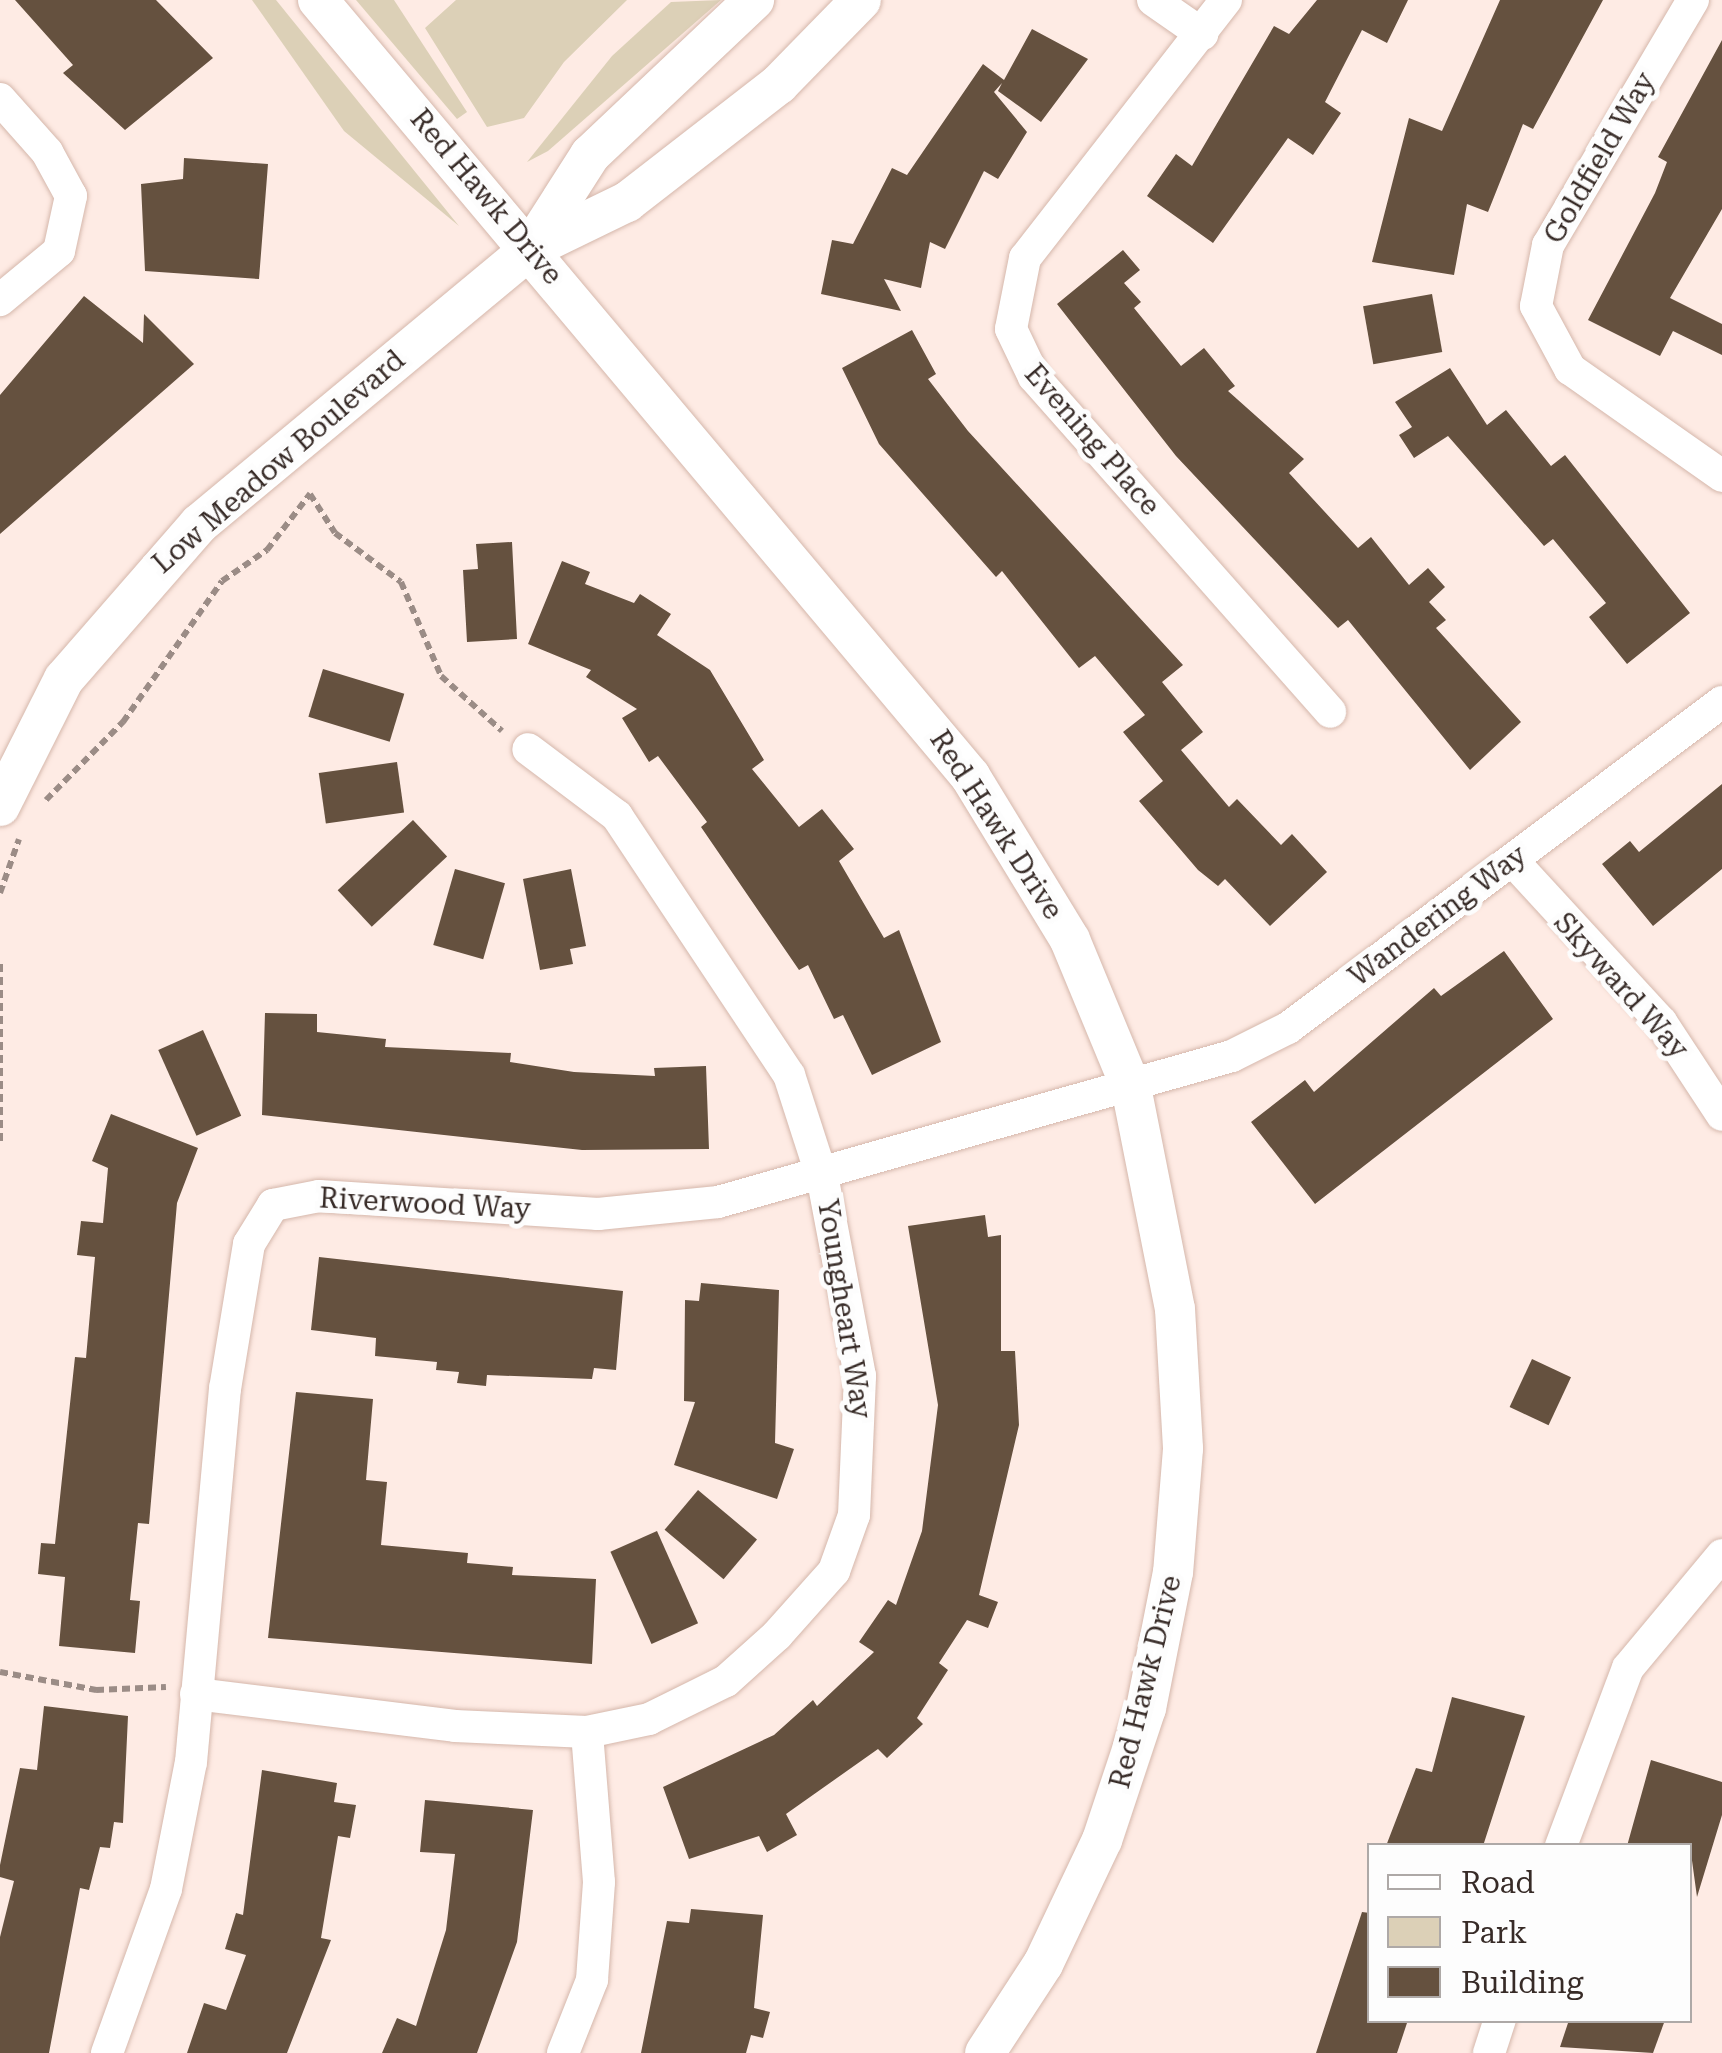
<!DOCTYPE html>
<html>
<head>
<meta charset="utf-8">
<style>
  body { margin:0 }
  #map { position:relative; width:1722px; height:2053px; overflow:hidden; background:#feebe4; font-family:"Roboto Serif",serif }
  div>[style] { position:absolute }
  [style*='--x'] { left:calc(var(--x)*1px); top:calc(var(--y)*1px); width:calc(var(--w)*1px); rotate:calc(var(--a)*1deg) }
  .green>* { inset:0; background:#dcd0b7 }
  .building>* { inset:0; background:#65513f; transform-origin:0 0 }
  .path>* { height:6px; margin-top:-3px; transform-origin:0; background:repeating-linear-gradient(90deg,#9b8c86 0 8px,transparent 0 13px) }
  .roads { filter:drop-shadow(0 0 2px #d5b7ab) drop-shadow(0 0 2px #d5b7ab) }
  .minor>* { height:32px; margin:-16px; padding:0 16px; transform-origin:16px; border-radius:16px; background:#fff }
  .tertiary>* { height:40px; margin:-20px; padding:0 20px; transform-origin:20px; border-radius:20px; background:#fff }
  span { translate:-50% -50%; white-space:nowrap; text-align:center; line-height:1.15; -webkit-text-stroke:10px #fdfdfd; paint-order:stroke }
  .street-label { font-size:28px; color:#372b27 }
  .legend { position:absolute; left:1367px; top:1843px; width:325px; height:180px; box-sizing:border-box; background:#fdfdfd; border:2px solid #aea9a7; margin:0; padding:12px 18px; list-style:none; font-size:30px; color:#372b27 }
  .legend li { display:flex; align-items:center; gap:20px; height:50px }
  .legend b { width:50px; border:2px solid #aea9a7 }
</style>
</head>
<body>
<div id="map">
  <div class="green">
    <i style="clip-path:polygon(252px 0,276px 0,459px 226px,344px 131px)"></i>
    <i style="clip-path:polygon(356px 0,394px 0,467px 112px,457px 119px)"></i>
    <i style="clip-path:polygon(456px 0,627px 0,564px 62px,524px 118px,487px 127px,425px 28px)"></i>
    <i style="clip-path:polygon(721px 0,548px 151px,527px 162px,612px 56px,671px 2px)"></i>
  </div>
  <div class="building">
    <i style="clip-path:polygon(15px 0,156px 0,213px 58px,125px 130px,63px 73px,73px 65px)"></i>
    <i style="clip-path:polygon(1317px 0,1408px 0,1387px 43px,1362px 30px,1325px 102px,1341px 113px,1313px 155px,1288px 138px,1213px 243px,1147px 196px,1176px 154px,1192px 166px,1274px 26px,1289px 34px)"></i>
    <i style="clip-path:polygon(1500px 0,1603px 0,1533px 129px,1523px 124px,1488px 212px,1467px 204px,1454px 275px,1372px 262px,1409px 118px,1442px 131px)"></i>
    <i style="clip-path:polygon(1032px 29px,1088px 59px,1041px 122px,998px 91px,1002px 83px,994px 92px,1027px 132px,998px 179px,984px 171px,945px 249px,930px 242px,921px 288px,884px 279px,901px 311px,821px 294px,832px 240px,853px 244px,892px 168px,907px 175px,983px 64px,1004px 80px)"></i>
    <i style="clip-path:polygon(1722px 40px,1722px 209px,1670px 298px,1722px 324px,1722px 355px,1673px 331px,1660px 356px,1588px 320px,1655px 193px,1667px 162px,1658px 157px)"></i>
    <i style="clip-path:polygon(184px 158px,268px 164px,259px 279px,145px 271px,141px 184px,183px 179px)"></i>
    <i style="clip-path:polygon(1123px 250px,1140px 270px,1124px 283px,1141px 302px,1134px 308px,1181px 366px,1204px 348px,1235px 386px,1228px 391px,1304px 459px,1289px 473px,1358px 548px,1371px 537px,1409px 585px,1428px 568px,1445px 587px,1429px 602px,1446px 620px,1436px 628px,1521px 722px,1470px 770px,1348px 620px,1338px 628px,1176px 456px,1057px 304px)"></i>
    <i style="left:1432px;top:294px;width:59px;height:70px;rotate:80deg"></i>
    <i style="clip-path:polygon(84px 296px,143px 343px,144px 314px,194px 364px,0 534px,0 395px)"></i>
    <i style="clip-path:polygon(912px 330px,936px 374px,928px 379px,968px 431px,1183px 665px,1162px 682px,1203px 732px,1181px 750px,1229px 807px,1237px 799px,1281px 845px,1292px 834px,1327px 872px,1270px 926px,1225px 879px,1218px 886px,1198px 870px,1139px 801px,1163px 781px,1123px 732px,1145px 715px,1095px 656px,1079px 668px,1002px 571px,996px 577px,879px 444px,842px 368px)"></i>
    <i style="clip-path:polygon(1450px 368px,1487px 425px,1506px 410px,1551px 466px,1565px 455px,1690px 613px,1627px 664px,1589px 617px,1606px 603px,1553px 539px,1544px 546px,1448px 436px,1414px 458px,1399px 435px,1412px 427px,1395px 402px)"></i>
    <i style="clip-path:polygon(512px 542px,517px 639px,467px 642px,463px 570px,478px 569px,476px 544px)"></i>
    <i style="clip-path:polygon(562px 561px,590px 572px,585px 584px,634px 603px,640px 594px,671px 614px,657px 635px,710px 670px,764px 760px,752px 769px,799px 827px,822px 809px,854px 849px,839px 861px,884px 938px,899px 930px,941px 1042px,872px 1075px,843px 1015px,834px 1019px,808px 965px,799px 970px,701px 827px,707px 822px,658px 756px,649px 762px,622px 718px,637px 709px,586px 677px,591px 670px,528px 644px)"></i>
    <i style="left:323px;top:669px;width:85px;height:50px;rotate:17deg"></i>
    <i style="left:397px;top:762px;width:51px;height:79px;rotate:82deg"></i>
    <i style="clip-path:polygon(1722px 784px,1722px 869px,1653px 926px,1602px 864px,1630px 841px,1639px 852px)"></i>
    <i style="left:413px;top:820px;width:50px;height:103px;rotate:47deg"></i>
    <i style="left:455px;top:869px;width:52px;height:79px;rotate:16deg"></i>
    <i style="clip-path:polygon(571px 869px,586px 946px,570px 949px,573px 964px,540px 970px,523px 879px)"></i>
    <i style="clip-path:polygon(1504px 951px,1553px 1019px,1315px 1204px,1251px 1122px,1305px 1080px,1314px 1092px,1434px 988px,1441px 996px)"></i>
    <i style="clip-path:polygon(265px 1013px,317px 1014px,317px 1032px,386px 1039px,385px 1047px,511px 1053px,510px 1062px,574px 1072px,655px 1076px,654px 1068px,706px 1066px,709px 1149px,582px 1150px,262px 1115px)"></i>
    <i style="left:203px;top:1030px;width:94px;height:49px;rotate:66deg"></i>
    <i style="clip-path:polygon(111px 1114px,198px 1148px,177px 1203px,149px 1524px,138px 1523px,130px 1600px,140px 1601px,135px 1653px,59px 1646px,65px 1577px,38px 1574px,41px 1543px,55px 1544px,75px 1357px,86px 1358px,95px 1257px,77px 1255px,81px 1221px,103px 1223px,108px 1168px,92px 1161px)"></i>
    <i style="clip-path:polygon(985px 1215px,988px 1237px,1001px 1235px,1001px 1351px,1015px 1351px,1019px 1425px,979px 1595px,998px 1602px,988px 1628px,967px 1620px,939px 1663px,948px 1670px,917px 1718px,923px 1724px,887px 1758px,878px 1749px,786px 1814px,797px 1835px,767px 1852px,759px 1836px,689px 1859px,663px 1787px,774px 1735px,813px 1700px,817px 1706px,874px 1652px,859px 1642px,888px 1600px,896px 1605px,922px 1531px,938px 1405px,908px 1226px)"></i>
    <i style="clip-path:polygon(319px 1257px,623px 1291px,616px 1370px,594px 1368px,592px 1379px,487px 1375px,486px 1386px,457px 1383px,459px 1372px,436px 1370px,437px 1362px,375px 1356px,376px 1338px,311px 1330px)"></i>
    <i style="clip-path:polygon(701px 1283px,779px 1290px,775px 1443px,794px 1449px,777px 1499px,674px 1465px,695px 1402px,684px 1401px,685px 1300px,699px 1301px)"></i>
    <i style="left:1532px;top:1359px;width:43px;height:53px;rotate:25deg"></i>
    <i style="clip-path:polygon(296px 1392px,373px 1399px,366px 1480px,387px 1482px,381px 1545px,468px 1553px,467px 1563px,513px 1567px,512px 1575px,596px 1579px,592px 1664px,268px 1638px)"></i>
    <i style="left:698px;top:1490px;width:77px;height:52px;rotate:40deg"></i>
    <i style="left:657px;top:1531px;width:101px;height:51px;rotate:66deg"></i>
    <i style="clip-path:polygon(1452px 1697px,1525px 1716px,1483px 1846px,1386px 1846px,1416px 1768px,1432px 1772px)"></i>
    <i style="clip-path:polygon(44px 1706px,128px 1716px,123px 1823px,114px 1822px,110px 1848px,100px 1847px,89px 1890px,80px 1888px,49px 2053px,0 2053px,0 1937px,14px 1881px,0 1877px,0 1865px,20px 1768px,37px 1770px)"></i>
    <i style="clip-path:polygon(1651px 1760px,1722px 1782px,1722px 1815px,1697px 1897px,1690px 1846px,1627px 1846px)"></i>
    <i style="clip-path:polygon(262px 1770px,337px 1783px,334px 1802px,356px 1805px,350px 1838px,338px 1836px,321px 1938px,331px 1940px,287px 2053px,187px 2053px,204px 2003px,226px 2010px,246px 1955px,225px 1949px,236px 1913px,243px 1915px)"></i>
    <i style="clip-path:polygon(425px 1800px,533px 1810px,517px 1942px,477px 2053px,382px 2053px,397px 2018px,416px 2026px,446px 1930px,455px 1854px,420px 1852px)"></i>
    <i style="clip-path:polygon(691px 1909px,763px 1915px,754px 2008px,770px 2012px,763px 2038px,751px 2035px,746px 2053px,641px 2053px,667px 1921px,689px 1923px)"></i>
    <i style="clip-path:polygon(1362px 1912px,1370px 1913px,1370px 2020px,1408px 2020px,1397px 2053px,1316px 2053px)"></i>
    <i style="clip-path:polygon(1569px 2020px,1665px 2020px,1653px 2053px,1560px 2047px)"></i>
  </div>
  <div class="path">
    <i style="--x:46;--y:800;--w:110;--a:-45.4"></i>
    <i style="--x:123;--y:722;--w:172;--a:-54.9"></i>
    <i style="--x:222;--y:581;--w:55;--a:-34.6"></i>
    <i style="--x:267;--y:550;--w:71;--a:-52.5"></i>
    <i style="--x:310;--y:494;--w:46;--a:57.3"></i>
    <i style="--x:335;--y:533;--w:82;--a:36.6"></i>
    <i style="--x:401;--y:582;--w:102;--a:66.9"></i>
    <i style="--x:441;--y:676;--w:82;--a:42"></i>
    <i style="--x:0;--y:893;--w:57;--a:-70.6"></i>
    <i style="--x:0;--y:964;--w:178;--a:90"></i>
    <i style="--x:0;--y:1672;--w:98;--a:10.6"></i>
    <i style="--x:96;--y:1690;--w:70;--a:-2.5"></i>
  </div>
  <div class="roads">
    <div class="minor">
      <i style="--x:1153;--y:0;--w:60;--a:34.8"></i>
      <i style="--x:1226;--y:0;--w:327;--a:127.9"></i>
      <i style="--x:1025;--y:258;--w:72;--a:101.2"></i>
      <i style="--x:1011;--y:329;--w:53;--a:64.4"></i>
      <i style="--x:1034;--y:377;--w:447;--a:48.5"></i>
      <i style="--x:1693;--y:0;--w:285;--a:120.6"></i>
      <i style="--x:1548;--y:245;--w:62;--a:101.1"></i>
      <i style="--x:1536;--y:306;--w:72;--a:61.6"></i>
      <i style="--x:1570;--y:369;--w:186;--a:35.1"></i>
      <i style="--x:0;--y:99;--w:71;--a:48.4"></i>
      <i style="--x:47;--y:152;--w:50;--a:61.4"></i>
      <i style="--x:71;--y:196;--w:56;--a:102.3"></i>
      <i style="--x:59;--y:251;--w:77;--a:140.3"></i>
      <i style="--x:1513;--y:861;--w:219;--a:47.4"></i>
      <i style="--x:1661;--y:1022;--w:111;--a:56.7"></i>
      <i style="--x:196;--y:1694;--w:261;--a:7"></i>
      <i style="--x:455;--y:1726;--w:132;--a:2.6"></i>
      <i style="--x:587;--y:1732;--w:63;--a:-11.8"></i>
      <i style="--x:649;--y:1719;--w:86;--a:-26.3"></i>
      <i style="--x:726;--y:1681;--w:69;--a:-42"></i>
      <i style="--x:777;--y:1635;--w:86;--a:-48.3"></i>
      <i style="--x:834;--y:1571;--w:59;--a:-70.3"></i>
      <i style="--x:854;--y:1515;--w:139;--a:-87.5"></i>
      <i style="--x:860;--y:1376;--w:199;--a:-100.7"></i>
      <i style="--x:823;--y:1180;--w:110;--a:-107.9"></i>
      <i style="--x:789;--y:1075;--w:311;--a:-123.6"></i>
      <i style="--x:617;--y:816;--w:111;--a:-143"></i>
      <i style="--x:1561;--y:1846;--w:190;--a:-69.4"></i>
      <i style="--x:1628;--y:1668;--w:147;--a:-50.2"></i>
      <i style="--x:107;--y:2053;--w:174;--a:-70.2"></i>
      <i style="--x:166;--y:1889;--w:129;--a:-78.9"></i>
      <i style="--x:191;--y:1762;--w:375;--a:-84.8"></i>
      <i style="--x:225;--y:1389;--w:147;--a:-80.6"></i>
      <i style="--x:249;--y:1244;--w:46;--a:-58.4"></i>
      <i style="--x:273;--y:1205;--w:47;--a:-11.1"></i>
      <i style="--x:319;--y:1196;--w:280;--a:3.7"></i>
      <i style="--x:598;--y:1214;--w:121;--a:-5.7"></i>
      <i style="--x:718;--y:1202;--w:534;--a:-15.86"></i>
      <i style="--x:1232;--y:1056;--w:63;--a:-26.6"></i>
      <i style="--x:1288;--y:1028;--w:543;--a:-36.91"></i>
      <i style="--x:563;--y:2053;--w:79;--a:-68.3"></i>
      <i style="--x:592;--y:1980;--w:98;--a:-85.9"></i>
      <i style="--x:599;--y:1882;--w:150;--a:-94.6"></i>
      <i style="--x:1489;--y:2053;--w:35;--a:-72"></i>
    </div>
    <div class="tertiary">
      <i style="--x:318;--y:0;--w:1014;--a:49.96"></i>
      <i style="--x:970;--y:776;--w:192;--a:58.6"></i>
      <i style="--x:1070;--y:940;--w:159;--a:67.5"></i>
      <i style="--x:1131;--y:1087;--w:226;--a:78.8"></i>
      <i style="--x:1175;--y:1309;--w:140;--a:86.7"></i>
      <i style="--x:1183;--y:1449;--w:123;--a:94.6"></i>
      <i style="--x:1173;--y:1572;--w:139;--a:101.2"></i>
      <i style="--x:1146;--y:1708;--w:139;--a:108.4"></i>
      <i style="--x:1102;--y:1840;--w:137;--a:115.4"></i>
      <i style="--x:1043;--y:1964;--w:106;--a:123.1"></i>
      <i style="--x:530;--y:249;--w:112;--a:-57.4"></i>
      <i style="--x:590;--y:155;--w:226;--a:-43.4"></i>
      <i style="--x:0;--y:806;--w:142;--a:-63.3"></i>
      <i style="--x:64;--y:679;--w:206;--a:-48.9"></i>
      <i style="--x:199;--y:524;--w:430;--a:-39.7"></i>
      <i style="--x:530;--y:249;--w:108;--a:-25.9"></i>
      <i style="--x:627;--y:202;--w:192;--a:-37.8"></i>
      <i style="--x:779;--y:84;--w:117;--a:-45.7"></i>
    </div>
  </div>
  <div class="street-label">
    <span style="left:1600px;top:158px;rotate:-60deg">Goldfield Way</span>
    <span style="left:486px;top:197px;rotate:50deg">Red Hawk Drive</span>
    <span style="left:1092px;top:440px;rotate:49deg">Evening Place</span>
    <span style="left:279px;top:462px;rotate:-41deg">Low Meadow Boulevard</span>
    <span style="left:996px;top:825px;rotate:57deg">Red Hawk Drive</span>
    <span style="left:1438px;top:916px;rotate:-37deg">Wandering Way</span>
    <span style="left:1621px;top:986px;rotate:48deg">Skyward Way</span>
    <span style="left:425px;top:1204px;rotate:3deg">Riverwood Way</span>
    <span style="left:844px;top:1309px;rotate:81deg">Youngheart Way</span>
    <span style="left:1146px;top:1682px;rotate:-76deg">Red Hawk Drive</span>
  </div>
  <ul class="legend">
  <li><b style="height:12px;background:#fff"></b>Road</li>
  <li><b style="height:28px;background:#dcd0b7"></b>Park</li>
  <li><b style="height:28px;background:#65513f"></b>Building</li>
  </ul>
</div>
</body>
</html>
